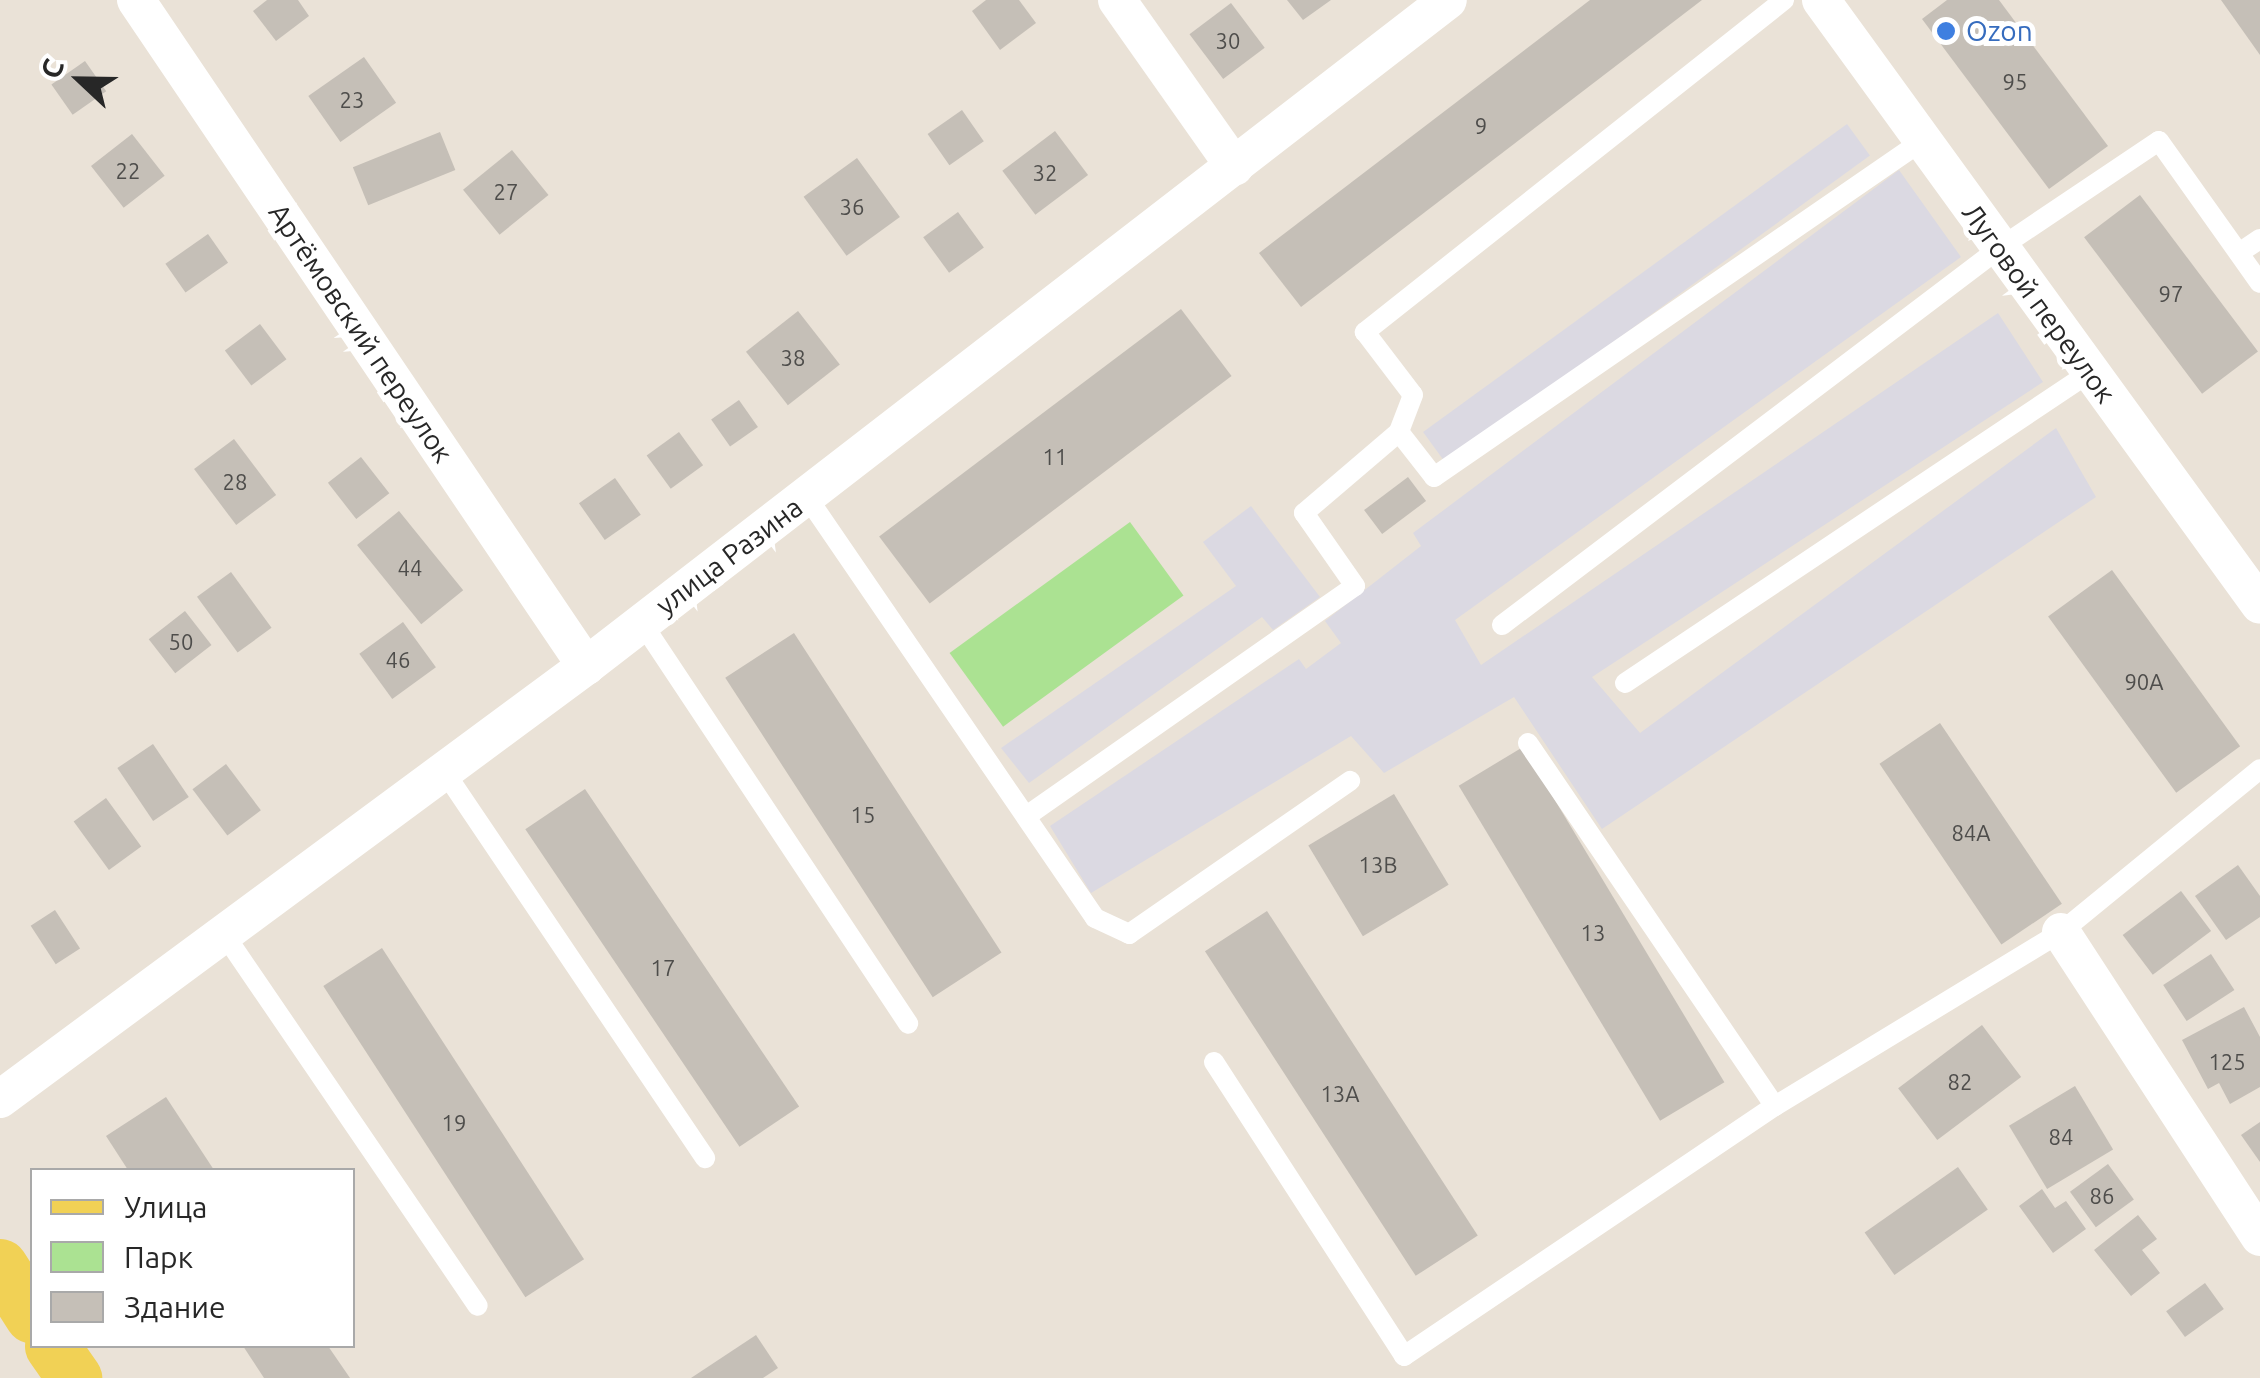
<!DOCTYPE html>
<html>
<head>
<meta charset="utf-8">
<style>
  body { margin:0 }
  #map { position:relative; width:2260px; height:1378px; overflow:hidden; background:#eae2d7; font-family:Ubuntu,sans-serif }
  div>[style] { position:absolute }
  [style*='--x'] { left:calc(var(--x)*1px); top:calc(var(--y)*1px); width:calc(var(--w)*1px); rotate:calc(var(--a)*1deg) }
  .industrial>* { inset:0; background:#dbd9e2; transform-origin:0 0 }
  .green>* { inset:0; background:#abe292; transform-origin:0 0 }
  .building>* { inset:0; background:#c5bfb7; transform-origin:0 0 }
  .lane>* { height:20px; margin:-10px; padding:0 10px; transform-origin:10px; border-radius:10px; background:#fff }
  .street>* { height:38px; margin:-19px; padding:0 19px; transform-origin:19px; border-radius:19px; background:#fff }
  .primary>* { height:55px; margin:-27.5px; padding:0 27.5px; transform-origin:27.5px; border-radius:27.5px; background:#f1d155 }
  .dots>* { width:28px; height:28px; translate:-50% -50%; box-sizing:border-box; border:5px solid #fff; border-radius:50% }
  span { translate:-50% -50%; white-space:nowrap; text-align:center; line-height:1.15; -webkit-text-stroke:10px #fff; paint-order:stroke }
  .number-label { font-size:22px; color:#4e4d4b }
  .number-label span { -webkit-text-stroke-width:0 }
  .shop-label { font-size:28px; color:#366cbe }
  .left { translate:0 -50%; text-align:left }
  .street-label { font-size:28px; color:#272727 }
  .legend { position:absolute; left:30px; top:1168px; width:325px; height:180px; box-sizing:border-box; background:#fff; border:2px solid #a9a9a9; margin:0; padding:12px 18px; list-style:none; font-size:30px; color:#272727 }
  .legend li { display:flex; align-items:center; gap:20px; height:50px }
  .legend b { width:50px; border:2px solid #a9a9a9 }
  .north { position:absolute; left:30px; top:30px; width:100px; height:100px; -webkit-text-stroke:8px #fff; paint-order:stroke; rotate:292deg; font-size:28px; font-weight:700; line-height:40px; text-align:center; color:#272727 }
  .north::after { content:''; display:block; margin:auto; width:35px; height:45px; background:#272727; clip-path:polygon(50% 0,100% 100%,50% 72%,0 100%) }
</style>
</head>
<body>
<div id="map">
  <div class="industrial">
    <i style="left:1847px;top:124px;width:39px;height:524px;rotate:54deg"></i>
    <i style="clip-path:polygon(1899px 170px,1961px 257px,1455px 620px,1481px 665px,1998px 313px,2043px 382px,1592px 677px,1640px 733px,2056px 428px,2096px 497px,1602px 829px,1514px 697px,1384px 773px,1351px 736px,1091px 893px,1050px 826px,1299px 659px,1306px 669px,1341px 643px,1325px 621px,1421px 546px,1413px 533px)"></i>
    <i style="clip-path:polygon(1251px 506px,1320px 597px,1273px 630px,1262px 617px,1029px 783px,1001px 748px,1236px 586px,1203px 542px)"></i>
  </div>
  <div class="green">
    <i style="left:1130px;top:522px;width:91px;height:223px;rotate:54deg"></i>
  </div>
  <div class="building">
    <i style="clip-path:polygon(267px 0,298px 0,309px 16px,276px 41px,253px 11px)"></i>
    <i style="clip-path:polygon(986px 0,1019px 0,1036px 23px,1000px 50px,972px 11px)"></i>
    <i style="clip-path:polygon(1287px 0,1331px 0,1303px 20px)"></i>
    <i style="clip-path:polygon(1590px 0,1702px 0,1301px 307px,1259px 253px)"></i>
    <i style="clip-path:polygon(1947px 0,1999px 0,2108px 146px,2049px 189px,1922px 19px)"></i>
    <i style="clip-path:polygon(2221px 0,2260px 0,2260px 55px)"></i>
    <i style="left:1231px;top:3px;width:56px;height:52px;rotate:53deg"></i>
    <i style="left:364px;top:57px;width:56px;height:68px;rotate:55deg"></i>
    <i style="left:85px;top:61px;width:37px;height:41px;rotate:55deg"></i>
    <i style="left:962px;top:110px;width:38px;height:42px;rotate:55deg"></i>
    <i style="left:1055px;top:131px;width:55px;height:66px;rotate:53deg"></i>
    <i style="left:440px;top:132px;width:41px;height:94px;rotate:68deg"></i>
    <i style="left:132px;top:134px;width:53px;height:52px;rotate:52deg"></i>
    <i style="left:512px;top:150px;width:58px;height:63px;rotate:51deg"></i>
    <i style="left:857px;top:158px;width:73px;height:66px;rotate:54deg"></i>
    <i style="left:2140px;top:195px;width:196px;height:70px;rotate:53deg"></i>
    <i style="left:958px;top:212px;width:44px;height:43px;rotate:54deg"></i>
    <i style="left:208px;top:234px;width:35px;height:52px;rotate:55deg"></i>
    <i style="left:1181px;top:309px;width:84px;height:378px;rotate:53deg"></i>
    <i style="left:798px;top:311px;width:68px;height:66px;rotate:52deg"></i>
    <i style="left:260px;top:324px;width:44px;height:44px;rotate:53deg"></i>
    <i style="left:739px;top:400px;width:33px;height:34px;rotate:55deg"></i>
    <i style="left:679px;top:432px;width:41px;height:40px;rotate:54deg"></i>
    <i style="left:234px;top:439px;width:70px;height:50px;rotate:53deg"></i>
    <i style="left:361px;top:457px;width:46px;height:42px;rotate:52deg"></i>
    <i style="left:1408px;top:477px;width:30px;height:55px;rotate:53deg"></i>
    <i style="left:615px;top:478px;width:45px;height:44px;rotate:55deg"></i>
    <i style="left:399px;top:511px;width:102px;height:54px;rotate:51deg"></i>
    <i style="left:2112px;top:570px;width:218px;height:79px;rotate:54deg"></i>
    <i style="left:231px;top:572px;width:69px;height:42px;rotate:54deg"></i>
    <i style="left:185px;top:611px;width:43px;height:46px;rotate:52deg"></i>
    <i style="left:403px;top:622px;width:56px;height:54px;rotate:54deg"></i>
    <i style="left:794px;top:633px;width:381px;height:82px;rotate:57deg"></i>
    <i style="left:1940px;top:723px;width:218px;height:73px;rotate:56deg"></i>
    <i style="left:153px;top:744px;width:64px;height:43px;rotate:56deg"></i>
    <i style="left:1523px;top:747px;width:391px;height:75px;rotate:59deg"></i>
    <i style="left:226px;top:764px;width:58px;height:42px;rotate:53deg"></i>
    <i style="left:585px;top:789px;width:383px;height:72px;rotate:56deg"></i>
    <i style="left:1394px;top:794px;width:106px;height:100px;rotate:59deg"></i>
    <i style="left:106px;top:798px;width:60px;height:40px;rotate:54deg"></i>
    <i style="clip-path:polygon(2238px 865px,2260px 896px,2260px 917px,2226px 940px,2195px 896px)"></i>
    <i style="left:2181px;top:891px;width:50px;height:73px;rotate:53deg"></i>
    <i style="left:55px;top:910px;width:46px;height:29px;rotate:57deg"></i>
    <i style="left:1267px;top:911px;width:387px;height:74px;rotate:57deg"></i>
    <i style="left:382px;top:948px;width:371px;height:70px;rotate:57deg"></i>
    <i style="left:2211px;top:954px;width:43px;height:57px;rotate:57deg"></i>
    <i style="clip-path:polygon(2244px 1007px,2260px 1037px,2260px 1087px,2230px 1104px,2219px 1083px,2208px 1089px,2182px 1040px)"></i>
    <i style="left:1982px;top:1025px;width:65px;height:105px;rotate:53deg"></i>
    <i style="left:2075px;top:1086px;width:74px;height:77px;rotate:59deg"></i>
    <i style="clip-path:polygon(166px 1097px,214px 1170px,128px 1170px,106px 1136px)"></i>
    <i style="clip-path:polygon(2260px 1122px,2260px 1162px,2241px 1135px)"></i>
    <i style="left:2108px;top:1164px;width:44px;height:47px;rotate:54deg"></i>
    <i style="left:1958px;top:1167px;width:52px;height:114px;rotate:55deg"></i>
    <i style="clip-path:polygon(2042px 1189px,2055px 1208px,2066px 1201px,2086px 1229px,2053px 1253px,2019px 1206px)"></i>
    <i style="clip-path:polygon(2138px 1215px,2157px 1239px,2142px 1250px,2160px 1273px,2131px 1296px,2094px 1250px)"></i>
    <i style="left:2205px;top:1283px;width:32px;height:48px;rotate:54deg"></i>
    <i style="clip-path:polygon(756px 1335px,778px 1368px,763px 1378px,691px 1378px)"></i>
    <i style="clip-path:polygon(243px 1346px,328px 1346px,350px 1378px,264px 1378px)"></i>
  </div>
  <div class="lane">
    <i style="--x:1784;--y:0;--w:535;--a:141.61"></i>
    <i style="--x:1365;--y:332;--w:79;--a:52.7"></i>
    <i style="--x:1413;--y:395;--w:40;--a:111"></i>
    <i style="--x:1399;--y:432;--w:57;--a:52.1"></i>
    <i style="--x:1434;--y:477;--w:589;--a:-34.55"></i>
    <i style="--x:2239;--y:253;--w:25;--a:-34"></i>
    <i style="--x:807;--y:497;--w:510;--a:55.62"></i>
    <i style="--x:1095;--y:918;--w:38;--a:25"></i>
    <i style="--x:1129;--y:934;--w:269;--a:-34.7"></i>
    <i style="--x:642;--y:623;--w:481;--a:56.4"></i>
    <i style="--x:1502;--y:625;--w:626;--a:-37.14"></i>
    <i style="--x:2001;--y:247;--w:190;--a:-33.9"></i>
    <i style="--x:2159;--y:141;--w:174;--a:54.6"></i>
    <i style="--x:1625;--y:683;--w:558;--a:-33.75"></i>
    <i style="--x:1528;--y:743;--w:439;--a:55.8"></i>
    <i style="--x:444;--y:771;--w:467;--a:56"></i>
    <i style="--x:1028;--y:815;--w:399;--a:-35"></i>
    <i style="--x:1355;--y:586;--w:89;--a:-124.9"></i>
    <i style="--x:1304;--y:513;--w:125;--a:-40.5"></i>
    <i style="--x:224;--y:934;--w:450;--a:55.7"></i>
    <i style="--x:1214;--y:1062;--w:350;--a:57.1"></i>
    <i style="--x:1404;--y:1356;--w:447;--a:-34"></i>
    <i style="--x:1775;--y:1106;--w:335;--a:-31.3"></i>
    <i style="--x:2061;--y:932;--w:257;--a:-39.3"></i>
  </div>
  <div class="street">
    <i style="--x:136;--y:0;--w:804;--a:55.95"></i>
    <i style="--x:1117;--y:0;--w:204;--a:54.8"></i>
    <i style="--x:1821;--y:0;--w:747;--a:54.03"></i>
    <i style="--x:2061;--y:932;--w:364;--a:56.9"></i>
    <i style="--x:0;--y:1099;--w:729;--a:-36.46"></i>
    <i style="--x:586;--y:666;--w:1089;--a:-37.69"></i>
  </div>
  <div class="primary">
    <i style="--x:0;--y:1266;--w:59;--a:57.4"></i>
    <i style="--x:52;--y:1346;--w:39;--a:55"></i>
  </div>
  <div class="dots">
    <i style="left:1946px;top:31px;background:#3f7fe0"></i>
  </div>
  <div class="number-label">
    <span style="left:1228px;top:41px">30</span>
    <span style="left:2015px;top:82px">95</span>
    <span style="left:352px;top:100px">23</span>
    <span style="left:1481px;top:126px">9</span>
    <span style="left:128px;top:171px">22</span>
    <span style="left:1045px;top:173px">32</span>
    <span style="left:506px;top:192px">27</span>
    <span style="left:852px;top:207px">36</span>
    <span style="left:2171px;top:294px">97</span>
    <span style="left:793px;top:358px">38</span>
    <span style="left:1055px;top:457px">11</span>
    <span style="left:235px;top:482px">28</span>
    <span style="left:410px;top:568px">44</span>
    <span style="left:181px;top:642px">50</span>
    <span style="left:398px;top:660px">46</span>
    <span style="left:2144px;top:682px">90А</span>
    <span style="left:863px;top:815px">15</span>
    <span style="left:1971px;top:833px">84А</span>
    <span style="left:1378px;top:865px">13В</span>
    <span style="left:1593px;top:933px">13</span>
    <span style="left:663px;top:968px">17</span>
    <span style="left:2227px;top:1062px">125</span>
    <span style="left:1960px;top:1082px">82</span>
    <span style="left:1340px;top:1094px">13А</span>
    <span style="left:454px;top:1123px">19</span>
    <span style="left:2061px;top:1137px">84</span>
    <span style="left:2102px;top:1196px">86</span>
  </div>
  <div class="shop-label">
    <span class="left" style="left:1966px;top:31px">Ozon</span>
  </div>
  <div class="street-label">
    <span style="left:2039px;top:303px;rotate:54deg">Луговой переулок</span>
    <span style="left:361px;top:333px;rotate:56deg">Артёмовский переулок</span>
    <span style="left:729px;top:556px;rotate:-37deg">улица Разина</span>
  </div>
  <ul class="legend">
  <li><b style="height:12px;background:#f1d155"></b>Улица</li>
  <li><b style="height:28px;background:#abe292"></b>Парк</li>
  <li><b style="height:28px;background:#c5bfb7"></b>Здание</li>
  </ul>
  <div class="north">С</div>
</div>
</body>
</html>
